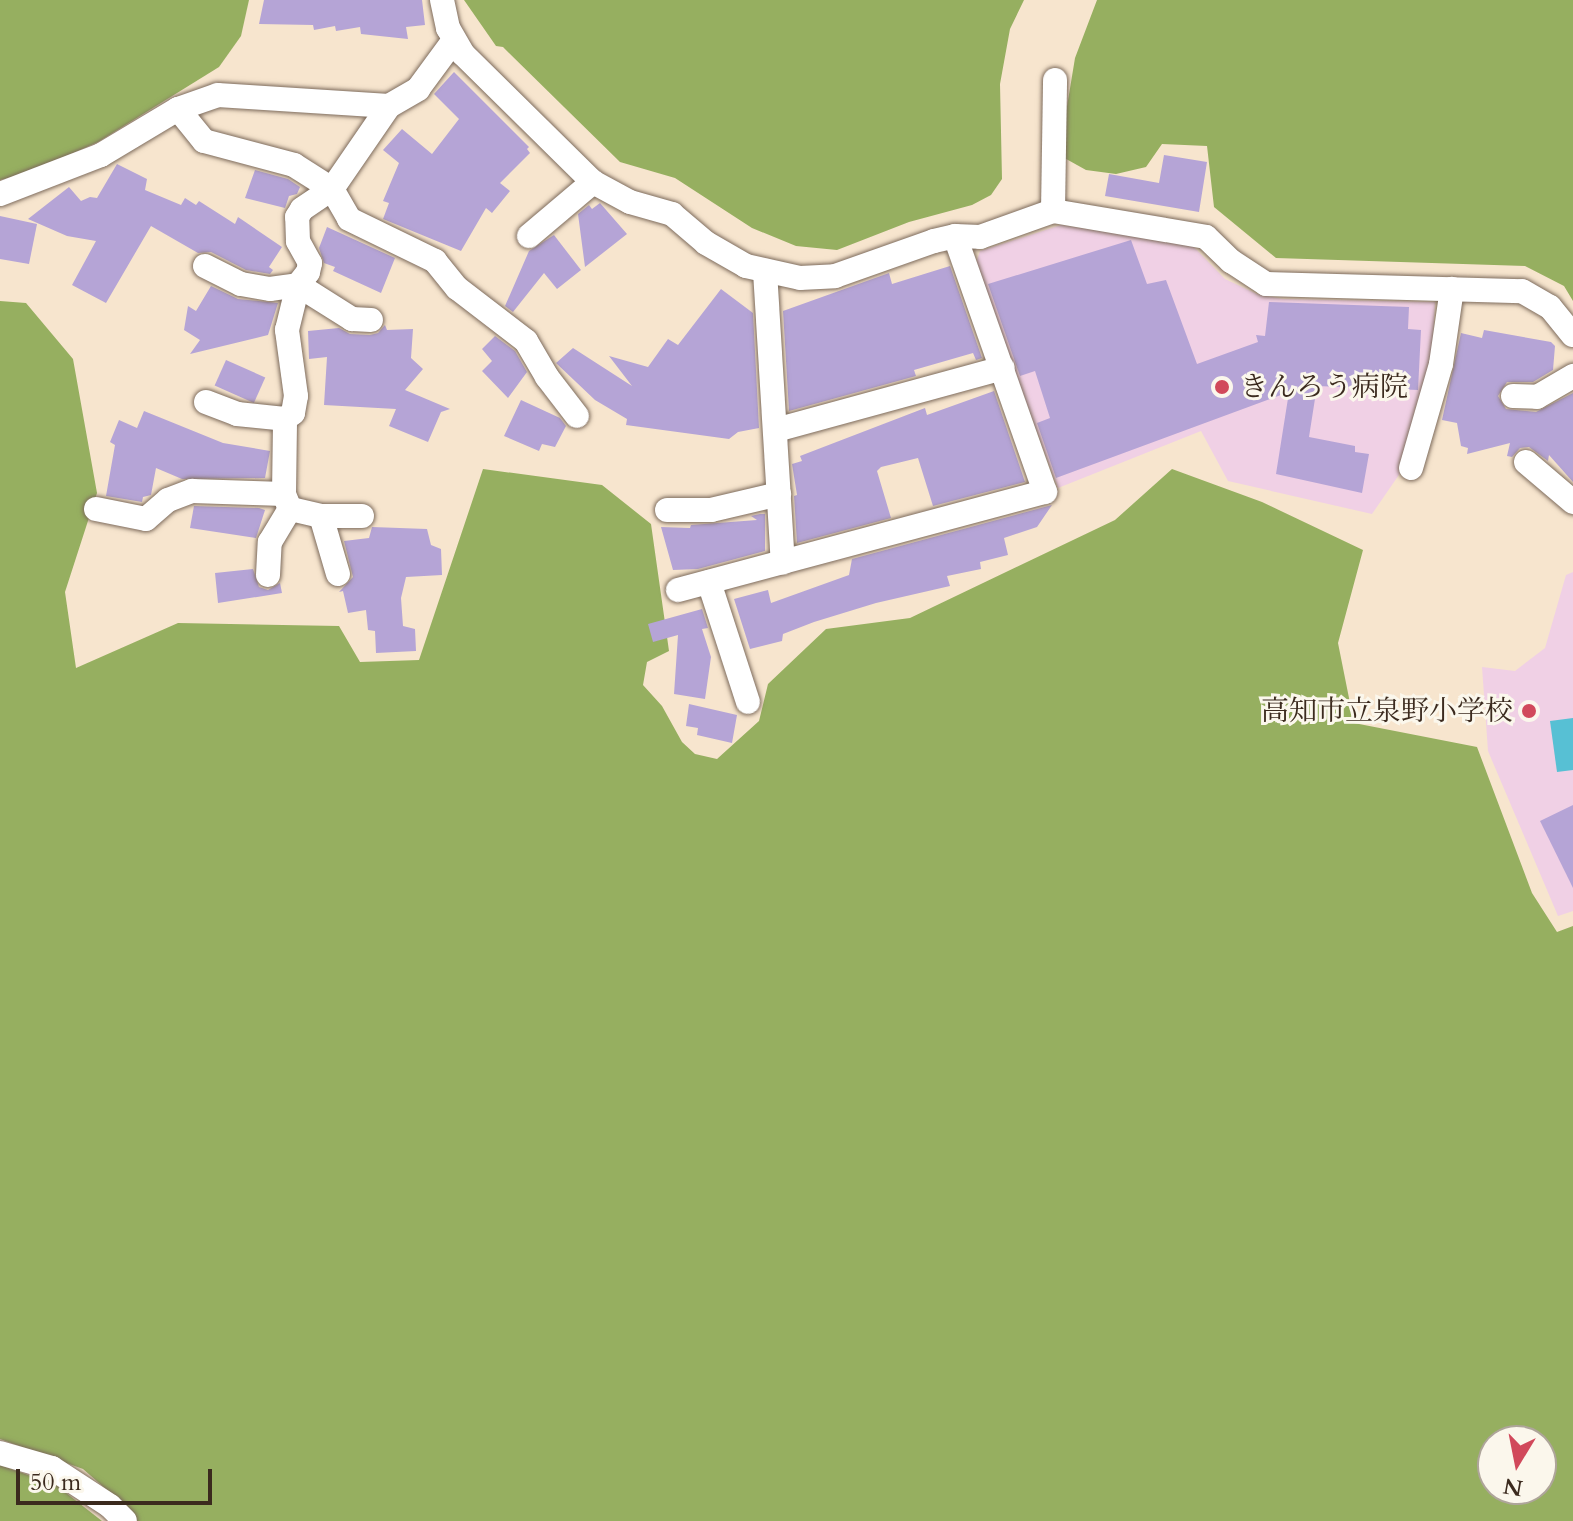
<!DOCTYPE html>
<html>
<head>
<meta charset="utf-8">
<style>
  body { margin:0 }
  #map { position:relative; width:1573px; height:1521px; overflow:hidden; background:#f7e5ce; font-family:Cardo,"Noto Serif JP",serif }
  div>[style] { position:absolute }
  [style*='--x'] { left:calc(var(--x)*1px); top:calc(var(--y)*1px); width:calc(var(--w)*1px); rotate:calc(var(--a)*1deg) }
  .built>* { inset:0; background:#f0d0e5 }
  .forest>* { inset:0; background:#96af60 }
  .water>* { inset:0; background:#57c0d4 }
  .building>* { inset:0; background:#b5a4d6; transform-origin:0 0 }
  .roads { filter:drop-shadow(0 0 2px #7d6b5c) drop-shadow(0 0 2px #7d6b5c) }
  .minor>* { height:24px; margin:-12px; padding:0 12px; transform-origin:12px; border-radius:12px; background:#fff }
  .dots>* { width:22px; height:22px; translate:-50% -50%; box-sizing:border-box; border:4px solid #fbf7ec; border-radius:50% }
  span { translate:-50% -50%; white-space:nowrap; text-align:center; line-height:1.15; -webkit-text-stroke:6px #fbf7ec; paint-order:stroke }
  .poi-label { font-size:28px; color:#3b2a1e }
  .left { translate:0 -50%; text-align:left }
  .right { translate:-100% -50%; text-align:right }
  .north { position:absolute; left:1477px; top:1425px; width:80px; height:80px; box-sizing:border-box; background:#fbf7ec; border:2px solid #aea59a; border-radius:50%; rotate:190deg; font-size:22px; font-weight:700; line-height:32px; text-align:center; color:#3b2a1e }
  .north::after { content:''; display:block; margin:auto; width:28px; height:36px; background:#d1495b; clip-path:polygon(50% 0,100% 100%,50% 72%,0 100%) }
  .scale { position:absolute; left:16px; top:1469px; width:196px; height:36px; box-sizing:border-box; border:4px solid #3b2a1e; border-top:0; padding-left:10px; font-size:24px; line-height:28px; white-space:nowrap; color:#3b2a1e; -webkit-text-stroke:6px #fbf7ec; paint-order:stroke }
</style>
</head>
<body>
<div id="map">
  <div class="built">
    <i style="clip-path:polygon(1061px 225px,1192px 245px,1225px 279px,1257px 294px,1283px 299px,1435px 302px,1432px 365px,1415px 409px,1403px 469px,1372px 514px,1228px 481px,1201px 431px,1058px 488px,975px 266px,980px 251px)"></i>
    <i style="clip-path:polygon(1573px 572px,1573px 911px,1558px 916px,1488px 751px,1482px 667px,1515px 671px,1545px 648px,1566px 575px)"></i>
  </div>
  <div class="forest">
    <i style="clip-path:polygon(0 0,249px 0,241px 36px,219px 67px,98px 142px,28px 173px,0 180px)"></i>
    <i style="clip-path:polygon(464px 0,1024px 0,1010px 29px,1000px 84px,1002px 179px,991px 195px,972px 205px,909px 222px,837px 250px,796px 246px,752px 228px,675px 178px,620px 162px,503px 47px,496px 46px)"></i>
    <i style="clip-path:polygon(1097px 0,1573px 0,1573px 301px,1564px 286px,1525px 266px,1276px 258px,1214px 207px,1207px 146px,1162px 144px,1146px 167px,1116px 174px,1086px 170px,1059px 155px,1075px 58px)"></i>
    <i style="clip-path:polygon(evenodd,0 301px,26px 303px,73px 359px,97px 493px,65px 592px,76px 668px,178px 623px,339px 626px,360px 662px,419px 660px,483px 469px,602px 485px,651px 524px,669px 651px,647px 662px,643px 685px,662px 706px,682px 742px,695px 754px,717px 759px,759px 721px,768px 684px,826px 629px,910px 618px,1115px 520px,1172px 469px,1262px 502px,1363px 550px,1338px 643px,1354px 723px,1477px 747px,1532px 893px,1557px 932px,1573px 926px,1573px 1521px,136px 1521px,122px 1503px,83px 1469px,0 1439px,0 301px,1493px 1441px,1541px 1441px,1541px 1489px,1493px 1489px,1493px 1441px)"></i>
    <i style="clip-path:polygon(0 1465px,56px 1485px,102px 1521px,0 1521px)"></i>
  </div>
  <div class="water">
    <i style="clip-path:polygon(1573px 718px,1573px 770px,1557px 772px,1550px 721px)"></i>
  </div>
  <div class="building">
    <i style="clip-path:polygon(264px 0,422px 0,425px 25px,406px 27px,408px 39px,361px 34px,360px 27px,336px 31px,335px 26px,314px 30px,313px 25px,259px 24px)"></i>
    <i style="clip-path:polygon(454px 72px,529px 147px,527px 149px,530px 153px,500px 183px,510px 191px,492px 213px,486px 208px,461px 251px,383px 219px,389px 203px,383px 201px,399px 163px,383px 150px,402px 129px,432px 154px,459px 119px,434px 94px)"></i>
    <i style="clip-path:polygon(1164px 155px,1207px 162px,1199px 212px,1105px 196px,1109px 174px,1159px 183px)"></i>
    <i style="clip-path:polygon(117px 164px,147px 179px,145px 190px,181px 205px,185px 198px,196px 205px,199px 201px,235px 224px,238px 217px,282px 247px,269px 267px,273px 270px,270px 274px,246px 270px,211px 252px,198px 253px,151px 226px,106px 303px,72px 285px,96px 241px,67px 236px,28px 219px,69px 187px,81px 201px,90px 197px,97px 198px)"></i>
    <i style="clip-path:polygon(255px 170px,288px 179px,300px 187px,297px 194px,289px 196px,285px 208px,245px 198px)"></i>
    <i style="clip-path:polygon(600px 203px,627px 234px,585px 267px,578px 214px,589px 205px,592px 209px)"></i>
    <i style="clip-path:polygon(0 216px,37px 224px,29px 264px,0 259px)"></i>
    <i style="clip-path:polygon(327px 227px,395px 258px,381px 293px,333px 271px,335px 267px,324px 263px,319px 248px)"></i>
    <i style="clip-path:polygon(554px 235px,581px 270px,557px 289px,544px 273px,513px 312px,505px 306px,529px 251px)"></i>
    <i style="clip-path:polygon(1131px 240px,1147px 284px,1166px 280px,1197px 364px,1258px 342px,1256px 335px,1265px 336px,1269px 302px,1409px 307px,1408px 329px,1421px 330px,1418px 390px,1317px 386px,1309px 437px,1355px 446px,1355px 452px,1369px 454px,1362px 493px,1276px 474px,1289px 392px,1056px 478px,1037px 423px,1050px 418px,1035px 371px,1020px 376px,988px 284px)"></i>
    <i style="clip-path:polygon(950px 266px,982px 358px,976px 360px,973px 353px,914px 370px,916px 376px,789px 411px,783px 311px,889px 273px,892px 284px)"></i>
    <i style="clip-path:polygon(211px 286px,238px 299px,278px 303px,268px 335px,190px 354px,200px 340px,184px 330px,188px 306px,196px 311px)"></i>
    <i style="clip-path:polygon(721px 289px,753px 313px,759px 428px,738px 432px,729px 439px,626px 425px,627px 419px,595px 400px,556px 363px,573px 348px,632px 386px,609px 356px,648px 367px,668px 339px,678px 345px)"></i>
    <i style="clip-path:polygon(385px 325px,387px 330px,413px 329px,411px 358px,423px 369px,405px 390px,450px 409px,441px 412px,428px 442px,389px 426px,396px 409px,324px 405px,327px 357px,309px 359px,308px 331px,339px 328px,350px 334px,370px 335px,378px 333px)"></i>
    <i style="clip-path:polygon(1484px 330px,1551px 342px,1555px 346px,1553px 370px,1533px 382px,1507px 382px,1498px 396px,1506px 409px,1536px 412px,1573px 393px,1573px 482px,1549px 455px,1548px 461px,1529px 447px,1520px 448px,1512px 457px,1507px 456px,1510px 443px,1467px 454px,1468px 448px,1461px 446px,1457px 423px,1442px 420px,1461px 333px,1482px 338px)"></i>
    <i style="clip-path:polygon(495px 336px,515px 351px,527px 372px,508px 398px,482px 371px,492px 361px,482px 349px)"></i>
    <i style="left:226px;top:360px;width:43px;height:28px;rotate:24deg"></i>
    <i style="clip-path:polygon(994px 391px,1025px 482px,933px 506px,918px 458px,881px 467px,877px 471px,891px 518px,797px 543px,794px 496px,797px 495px,792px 464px,802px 461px,800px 456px,925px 408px,927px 415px)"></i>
    <i style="clip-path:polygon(521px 400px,560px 418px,566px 426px,555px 447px,542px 444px,539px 451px,504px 436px)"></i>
    <i style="clip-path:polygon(144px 411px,223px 443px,270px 451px,265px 478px,182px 479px,156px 468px,151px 495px,143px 497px,142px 502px,106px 496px,115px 445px,110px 442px,119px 420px,137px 428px)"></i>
    <i style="clip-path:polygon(1052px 505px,1037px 527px,1004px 538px,1008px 555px,980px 562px,981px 569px,947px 576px,950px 586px,876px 603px,814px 622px,783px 634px,782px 641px,750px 649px,734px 599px,768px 590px,771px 603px,849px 575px,852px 559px)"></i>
    <i style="clip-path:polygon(194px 506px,259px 508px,265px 510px,256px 538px,190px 528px)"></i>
    <i style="clip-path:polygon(760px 514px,765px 514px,765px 551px,698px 569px,673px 570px,661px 527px,690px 528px,691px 525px,757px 520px,751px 516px)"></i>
    <i style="clip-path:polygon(372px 527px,427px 529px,431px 545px,441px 549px,442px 575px,406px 577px,401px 598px,403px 626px,415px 629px,416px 651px,376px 653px,375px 631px,368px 630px,366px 610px,348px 613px,343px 591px,339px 592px,353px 577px,344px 541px,369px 538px)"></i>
    <i style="clip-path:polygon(253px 569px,259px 587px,268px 590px,280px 583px,282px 593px,218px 603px,215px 573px)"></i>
    <i style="clip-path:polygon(702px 609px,708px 628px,702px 629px,711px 657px,705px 699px,674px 694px,678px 635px,653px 642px,648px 624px)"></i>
    <i style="clip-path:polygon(689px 704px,737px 715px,732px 743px,697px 735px,698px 728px,686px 726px)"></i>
    <i style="clip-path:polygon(1573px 805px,1573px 888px,1540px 821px)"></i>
  </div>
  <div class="roads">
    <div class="minor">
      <i style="--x:442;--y:0;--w:29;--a:78"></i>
      <i style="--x:448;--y:28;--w:30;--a:60"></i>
      <i style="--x:463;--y:54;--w:182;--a:44.6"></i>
      <i style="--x:593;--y:182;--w:42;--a:28.4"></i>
      <i style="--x:630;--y:202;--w:44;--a:15.9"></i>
      <i style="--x:672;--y:214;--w:45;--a:40.5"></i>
      <i style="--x:706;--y:243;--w:46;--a:29.9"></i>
      <i style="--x:746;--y:266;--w:55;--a:12.5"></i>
      <i style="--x:800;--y:278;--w:35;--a:-3"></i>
      <i style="--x:835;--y:276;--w:105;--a:-19.5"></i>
      <i style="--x:934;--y:241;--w:22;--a:-13"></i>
      <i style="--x:955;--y:236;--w:25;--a:2"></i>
      <i style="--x:980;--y:237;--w:77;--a:-19.6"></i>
      <i style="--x:1053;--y:211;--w:155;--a:9.6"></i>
      <i style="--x:1206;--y:237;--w:35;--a:44"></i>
      <i style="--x:1231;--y:261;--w:42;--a:33.3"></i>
      <i style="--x:1266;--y:284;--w:256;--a:1.6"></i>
      <i style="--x:1522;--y:291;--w:32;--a:30"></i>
      <i style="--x:1550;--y:307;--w:36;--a:51"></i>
      <i style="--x:178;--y:109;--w:41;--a:50.9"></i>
      <i style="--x:204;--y:141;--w:93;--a:14.9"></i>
      <i style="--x:294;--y:165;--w:45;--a:32.3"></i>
      <i style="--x:332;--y:189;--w:34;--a:60"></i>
      <i style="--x:349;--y:219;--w:96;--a:26"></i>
      <i style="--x:435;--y:261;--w:35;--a:51"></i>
      <i style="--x:457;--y:288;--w:87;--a:37.5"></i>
      <i style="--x:526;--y:341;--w:42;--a:59.7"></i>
      <i style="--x:547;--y:377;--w:49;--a:52.4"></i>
      <i style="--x:0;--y:194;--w:108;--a:-21.1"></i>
      <i style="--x:101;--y:155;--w:90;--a:-30.9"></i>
      <i style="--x:178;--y:109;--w:42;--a:-19.3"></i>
      <i style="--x:218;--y:95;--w:171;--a:3.7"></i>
      <i style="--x:1053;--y:211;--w:131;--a:-89.1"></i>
      <i style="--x:529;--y:236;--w:84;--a:-40.2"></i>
      <i style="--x:205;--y:266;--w:40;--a:26.6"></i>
      <i style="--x:241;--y:284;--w:29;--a:10"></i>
      <i style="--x:270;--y:289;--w:28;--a:-8"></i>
      <i style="--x:298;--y:285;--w:64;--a:32.2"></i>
      <i style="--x:352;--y:319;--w:19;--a:3"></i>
      <i style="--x:765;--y:271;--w:292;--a:86.5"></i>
      <i style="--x:1513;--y:396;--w:24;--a:2"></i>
      <i style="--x:1537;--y:397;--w:42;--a:-30.3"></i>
      <i style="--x:206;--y:402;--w:33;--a:21"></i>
      <i style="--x:237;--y:414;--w:48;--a:5.9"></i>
      <i style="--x:776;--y:430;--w:235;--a:-15.3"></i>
      <i style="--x:1526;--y:462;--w:62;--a:40.4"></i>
      <i style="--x:1411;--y:468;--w:108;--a:-73.9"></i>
      <i style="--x:1441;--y:364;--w:76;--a:-81.7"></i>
      <i style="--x:96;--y:509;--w:51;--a:11.3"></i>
      <i style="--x:146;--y:519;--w:29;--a:-41"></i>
      <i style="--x:168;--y:500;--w:26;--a:-21"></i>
      <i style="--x:192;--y:491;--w:92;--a:1.9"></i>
      <i style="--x:667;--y:510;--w:44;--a:0"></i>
      <i style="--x:711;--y:510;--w:70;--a:-13.2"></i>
      <i style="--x:321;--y:516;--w:41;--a:0"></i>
      <i style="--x:338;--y:574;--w:60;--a:-106.3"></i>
      <i style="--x:321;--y:516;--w:32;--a:-167"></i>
      <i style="--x:290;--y:509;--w:16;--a:-112"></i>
      <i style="--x:284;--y:494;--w:75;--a:-89.2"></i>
      <i style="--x:285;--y:419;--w:10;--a:-37"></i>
      <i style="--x:293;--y:413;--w:17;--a:-80"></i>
      <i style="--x:296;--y:396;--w:67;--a:-97.8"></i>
      <i style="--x:287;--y:330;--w:46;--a:-76.3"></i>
      <i style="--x:298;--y:285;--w:16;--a:-52"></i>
      <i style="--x:308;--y:272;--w:9;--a:-77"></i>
      <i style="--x:310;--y:263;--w:25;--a:-119"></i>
      <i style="--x:298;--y:241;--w:24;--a:-92"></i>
      <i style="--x:297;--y:217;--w:9;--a:-58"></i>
      <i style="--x:302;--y:209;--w:36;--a:-34"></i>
      <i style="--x:332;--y:189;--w:101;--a:-55.5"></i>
      <i style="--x:389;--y:106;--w:34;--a:-30"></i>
      <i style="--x:418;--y:89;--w:61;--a:-53.7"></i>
      <i style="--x:268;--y:575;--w:33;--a:-87"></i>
      <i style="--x:270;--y:542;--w:39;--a:-59"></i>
      <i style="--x:709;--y:582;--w:126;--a:72"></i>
      <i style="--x:678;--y:590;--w:380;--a:-15"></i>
      <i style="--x:1045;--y:492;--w:271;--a:-109.4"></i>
      <i style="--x:0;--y:1453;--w:54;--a:16.1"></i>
      <i style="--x:52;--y:1468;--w:69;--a:33.2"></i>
      <i style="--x:110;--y:1506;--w:21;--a:45"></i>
    </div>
  </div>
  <div class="dots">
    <i style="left:1222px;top:387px;background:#d1495b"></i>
    <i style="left:1529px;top:711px;background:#d1495b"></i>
  </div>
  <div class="poi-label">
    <span class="left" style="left:1240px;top:387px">きんろう病院</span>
    <span class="right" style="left:1513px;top:711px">高知市立泉野小学校</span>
  </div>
  <div class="north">N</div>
  <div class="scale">50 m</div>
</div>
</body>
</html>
